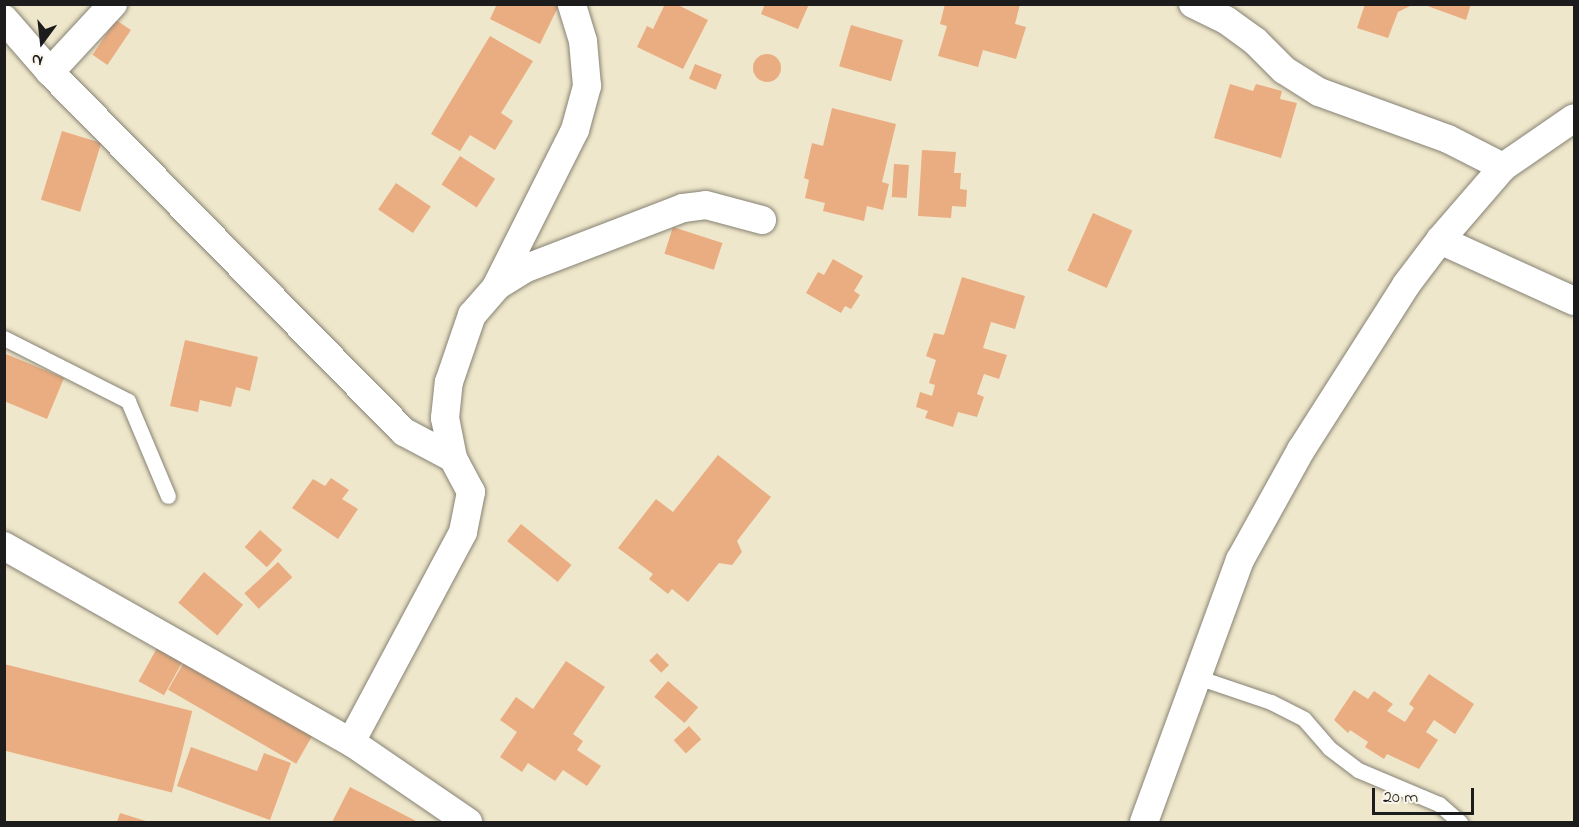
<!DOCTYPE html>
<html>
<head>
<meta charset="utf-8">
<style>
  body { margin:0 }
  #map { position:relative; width:1579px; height:827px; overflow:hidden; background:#efe7cb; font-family:"Indie Flower",sans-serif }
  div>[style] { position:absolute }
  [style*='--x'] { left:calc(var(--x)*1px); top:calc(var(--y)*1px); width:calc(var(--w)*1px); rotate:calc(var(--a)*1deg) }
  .building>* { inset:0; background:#eaad81; transform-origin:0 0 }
  .round { border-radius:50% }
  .roads { filter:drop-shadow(0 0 2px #868274) drop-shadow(0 0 2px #868274) }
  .service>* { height:15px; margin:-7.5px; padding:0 7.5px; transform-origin:7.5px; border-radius:7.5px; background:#fff }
  .minor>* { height:28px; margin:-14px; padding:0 14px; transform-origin:14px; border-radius:14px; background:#fff }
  span { translate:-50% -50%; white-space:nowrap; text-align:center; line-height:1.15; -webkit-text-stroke:6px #fbf7ec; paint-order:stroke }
  .frame { position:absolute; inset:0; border:6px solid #1c1c1c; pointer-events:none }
  .north { position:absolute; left:12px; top:12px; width:60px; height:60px; -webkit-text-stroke:4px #fbf7ec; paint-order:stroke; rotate:195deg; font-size:16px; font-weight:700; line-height:24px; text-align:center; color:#1c1c1c }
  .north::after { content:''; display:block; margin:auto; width:21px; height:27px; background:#1c1c1c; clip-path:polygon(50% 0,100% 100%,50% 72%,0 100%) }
  .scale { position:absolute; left:1372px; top:788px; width:102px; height:27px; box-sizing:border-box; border:3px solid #1c1c1c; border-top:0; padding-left:8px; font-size:18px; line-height:21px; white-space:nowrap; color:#1c1c1c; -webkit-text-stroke:4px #fbf7ec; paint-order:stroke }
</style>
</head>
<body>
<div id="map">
  <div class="building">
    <i style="clip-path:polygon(497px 4px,553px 4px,558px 7px,540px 44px,490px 19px)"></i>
    <i style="clip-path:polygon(665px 4px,676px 4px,708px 20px,683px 69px,637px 47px,647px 26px,653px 29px)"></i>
    <i style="clip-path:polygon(765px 4px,809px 4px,798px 29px,761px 14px)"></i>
    <i style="clip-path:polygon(945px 4px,1020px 4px,1015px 24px,1026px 27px,1016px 59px,983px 50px,978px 67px,938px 56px,947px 26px,940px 24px)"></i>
    <i style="clip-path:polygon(1365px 4px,1414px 4px,1398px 12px,1388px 38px,1357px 28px)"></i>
    <i style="clip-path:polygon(1422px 4px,1471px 4px,1466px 20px)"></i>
    <i style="left:116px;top:20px;width:18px;height:42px;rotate:34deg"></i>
    <i style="left:851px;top:25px;width:54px;height:43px;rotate:16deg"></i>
    <i style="clip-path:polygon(490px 36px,533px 61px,501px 113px,513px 121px,495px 150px,470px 135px,460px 151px,431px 134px)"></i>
    <i class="round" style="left:753px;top:54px;width:28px;height:28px"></i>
    <i style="left:695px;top:64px;width:29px;height:16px;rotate:22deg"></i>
    <i style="clip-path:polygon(1230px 84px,1253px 91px,1256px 84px,1282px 91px,1280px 99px,1297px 103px,1281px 158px,1214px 138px)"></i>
    <i style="clip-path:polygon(832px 108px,896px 124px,882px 182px,889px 184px,883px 210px,867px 206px,864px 221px,823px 211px,825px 203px,805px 198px,809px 180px,804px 178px,812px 143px,823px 146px)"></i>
    <i style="left:62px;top:131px;width:41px;height:72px;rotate:17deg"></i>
    <i style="clip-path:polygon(922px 150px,956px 152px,954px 173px,961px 173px,960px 189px,967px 190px,966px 207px,952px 206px,951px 218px,918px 216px)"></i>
    <i style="left:460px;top:156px;width:42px;height:34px;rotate:33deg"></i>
    <i style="left:894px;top:164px;width:15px;height:33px;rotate:4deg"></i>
    <i style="left:396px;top:183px;width:42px;height:32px;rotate:34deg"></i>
    <i style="left:1093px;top:213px;width:43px;height:63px;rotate:24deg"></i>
    <i style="left:673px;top:227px;width:52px;height:28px;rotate:18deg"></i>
    <i style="clip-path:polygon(833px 259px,863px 276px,854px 291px,860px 295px,851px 309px,845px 306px,841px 313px,806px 293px,818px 272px,824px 275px)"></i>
    <i style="clip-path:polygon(962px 277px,1025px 296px,1015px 329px,991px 322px,983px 348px,1007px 355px,999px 379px,984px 374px,977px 394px,984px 397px,977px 417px,958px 412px,953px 427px,925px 418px,928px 411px,916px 407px,920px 392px,932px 396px,935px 385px,929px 383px,936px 360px,926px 356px,934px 333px,944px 335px)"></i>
    <i style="clip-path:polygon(185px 340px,258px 357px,250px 391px,236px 387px,231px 407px,200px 400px,198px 412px,170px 406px)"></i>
    <i style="clip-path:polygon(6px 354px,64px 378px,47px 419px,4px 401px)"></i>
    <i style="clip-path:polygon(718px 455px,771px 497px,737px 541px,742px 552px,732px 565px,719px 563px,688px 602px,672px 589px,668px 594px,649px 579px,653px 574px,618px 548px,656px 499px,673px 512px)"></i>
    <i style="clip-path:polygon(331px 478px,349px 490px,342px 499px,358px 509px,338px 539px,292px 508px,313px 479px,325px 486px)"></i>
    <i style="left:521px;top:524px;width:65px;height:22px;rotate:39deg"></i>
    <i style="left:260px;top:530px;width:30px;height:23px;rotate:42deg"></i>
    <i style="left:278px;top:562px;width:21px;height:46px;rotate:47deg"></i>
    <i style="left:204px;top:572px;width:51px;height:40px;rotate:40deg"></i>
    <i style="left:157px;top:648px;width:29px;height:38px;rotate:29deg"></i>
    <i style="left:657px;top:653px;width:17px;height:11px;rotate:45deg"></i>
    <i style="clip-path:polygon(566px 661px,605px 687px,573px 734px,583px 741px,577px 750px,601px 766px,587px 786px,563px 770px,555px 781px,528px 763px,522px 772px,500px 757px,517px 732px,500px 720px,516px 697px,533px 709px)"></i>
    <i style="left:184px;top:662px;width:148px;height:32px;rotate:30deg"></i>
    <i style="left:4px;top:664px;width:194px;height:84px;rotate:14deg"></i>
    <i style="clip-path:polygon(1429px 674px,1474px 704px,1455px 734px,1434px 720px,1426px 732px,1438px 740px,1419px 769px,1387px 754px,1384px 759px,1365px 747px,1368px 742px,1350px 730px,1348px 733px,1334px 720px,1354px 690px,1368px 699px,1374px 691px,1393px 704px,1387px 711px,1405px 722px,1414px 708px,1409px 704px)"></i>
    <i style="left:668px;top:681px;width:40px;height:21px;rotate:41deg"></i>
    <i style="left:689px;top:726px;width:18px;height:21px;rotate:47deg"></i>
    <i style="clip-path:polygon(191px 747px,257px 771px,264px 753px,291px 763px,270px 820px,177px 786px)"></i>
    <i style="clip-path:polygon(350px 787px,418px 822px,332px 822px)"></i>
    <i style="clip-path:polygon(120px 813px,149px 822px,117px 822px)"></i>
  </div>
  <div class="roads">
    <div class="service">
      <i style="--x:4;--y:338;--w:139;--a:26.9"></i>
      <i style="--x:128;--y:401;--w:103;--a:67.2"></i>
      <i style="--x:1197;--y:677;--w:78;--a:18.7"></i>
      <i style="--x:1271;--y:702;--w:37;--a:27"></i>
      <i style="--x:1304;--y:719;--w:38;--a:49"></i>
      <i style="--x:1329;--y:748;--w:36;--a:37"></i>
      <i style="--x:1358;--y:770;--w:88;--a:22.8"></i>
      <i style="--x:1439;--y:804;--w:28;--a:41"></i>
    </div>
    <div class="minor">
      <i style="--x:1193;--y:4;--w:37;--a:26"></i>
      <i style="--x:1226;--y:20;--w:36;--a:36"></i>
      <i style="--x:1255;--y:41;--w:41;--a:45"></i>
      <i style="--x:1284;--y:70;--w:41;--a:32.2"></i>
      <i style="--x:1319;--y:92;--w:137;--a:20"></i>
      <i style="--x:1448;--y:139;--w:62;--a:27"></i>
      <i style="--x:4;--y:19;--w:70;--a:49"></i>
      <i style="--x:50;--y:72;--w:505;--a:45.48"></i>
      <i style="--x:404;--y:432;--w:55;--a:28"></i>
      <i style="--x:50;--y:72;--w:93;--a:-47.2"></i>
      <i style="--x:1440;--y:240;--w:147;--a:24.5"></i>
      <i style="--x:497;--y:286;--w:32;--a:-32"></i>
      <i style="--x:524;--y:269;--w:170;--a:-21"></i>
      <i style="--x:683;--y:208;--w:23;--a:-7"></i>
      <i style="--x:706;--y:205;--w:58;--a:15"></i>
      <i style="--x:4;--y:546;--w:399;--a:29.5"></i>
      <i style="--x:351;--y:742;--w:142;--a:34.4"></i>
      <i style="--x:351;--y:742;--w:238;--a:-61.9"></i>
      <i style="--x:463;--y:532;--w:41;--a:-78.7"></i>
      <i style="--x:471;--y:492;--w:38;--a:-118"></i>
      <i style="--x:453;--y:458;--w:41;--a:-101.3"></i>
      <i style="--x:445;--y:418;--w:36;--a:-84"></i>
      <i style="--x:449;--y:382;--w:71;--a:-71.1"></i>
      <i style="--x:472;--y:315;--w:37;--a:-49"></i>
      <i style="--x:496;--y:287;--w:176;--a:-63.3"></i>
      <i style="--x:575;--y:130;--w:46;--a:-74.7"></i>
      <i style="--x:587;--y:86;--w:45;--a:-95.1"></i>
      <i style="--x:583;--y:41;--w:39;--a:-107"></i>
      <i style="--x:1144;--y:822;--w:279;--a:-69.9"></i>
      <i style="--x:1240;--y:560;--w:126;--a:-61"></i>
      <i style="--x:1301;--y:450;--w:196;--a:-57.5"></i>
      <i style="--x:1406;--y:285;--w:56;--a:-52.9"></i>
      <i style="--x:1440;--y:240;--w:96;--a:-49.2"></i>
      <i style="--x:1503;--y:167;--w:86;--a:-34.6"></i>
    </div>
  </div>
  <div class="frame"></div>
  <div class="north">N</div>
  <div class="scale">20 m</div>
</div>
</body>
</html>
